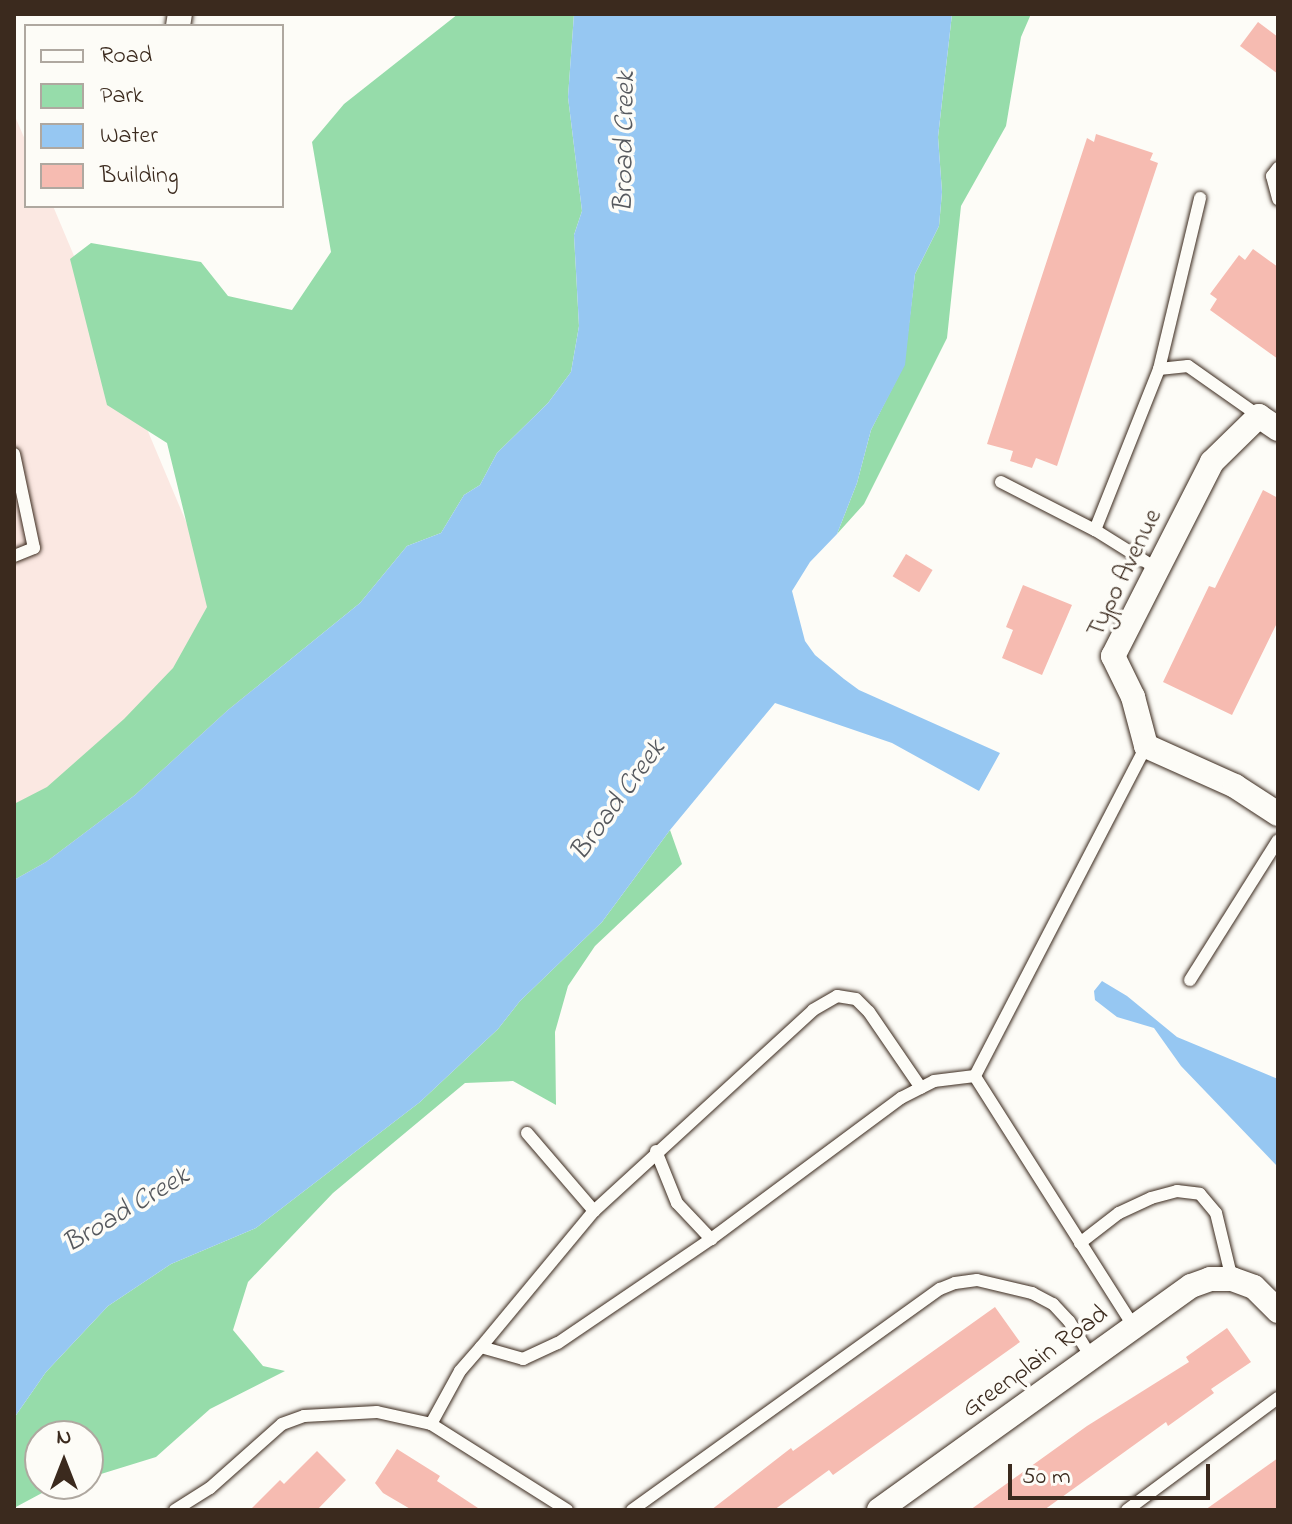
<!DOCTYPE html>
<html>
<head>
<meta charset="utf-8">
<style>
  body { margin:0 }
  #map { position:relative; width:1292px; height:1524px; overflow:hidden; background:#fdfcf7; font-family:"Indie Flower",sans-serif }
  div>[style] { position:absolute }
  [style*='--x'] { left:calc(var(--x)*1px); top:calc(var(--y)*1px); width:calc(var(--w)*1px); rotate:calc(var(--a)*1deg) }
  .built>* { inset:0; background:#fbe8e2 }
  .green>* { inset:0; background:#96dcaa }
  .water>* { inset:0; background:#96c7f2 }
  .building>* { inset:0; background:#f6bbb1; transform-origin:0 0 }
  .roads { filter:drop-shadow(0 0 2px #3b2a1e) drop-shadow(0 0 2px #3b2a1e) }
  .lane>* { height:12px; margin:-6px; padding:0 6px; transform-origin:6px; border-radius:6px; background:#fdfcf7 }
  .street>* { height:24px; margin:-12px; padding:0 12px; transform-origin:12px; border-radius:12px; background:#fdfcf7 }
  span { translate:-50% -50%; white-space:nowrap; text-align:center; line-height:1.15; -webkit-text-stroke:7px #fdfcf7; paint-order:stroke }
  .street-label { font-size:26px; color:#3b2a1e }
  .water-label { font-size:28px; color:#56595e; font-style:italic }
  .frame { position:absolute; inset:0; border:16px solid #3b2a1e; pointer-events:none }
  .legend { position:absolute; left:24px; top:24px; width:260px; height:184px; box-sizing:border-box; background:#fdfcf7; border:2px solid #afa8a0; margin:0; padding:10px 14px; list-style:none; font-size:24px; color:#3b2a1e }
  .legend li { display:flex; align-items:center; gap:16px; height:40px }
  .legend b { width:40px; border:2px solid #afa8a0 }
  .north { position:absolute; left:24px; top:1420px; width:80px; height:80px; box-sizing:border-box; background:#fdfcf7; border:2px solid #afa8a0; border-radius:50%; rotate:0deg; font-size:22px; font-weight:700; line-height:32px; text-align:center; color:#3b2a1e }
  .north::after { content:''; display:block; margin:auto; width:28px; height:36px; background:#3b2a1e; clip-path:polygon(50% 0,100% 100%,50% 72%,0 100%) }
  .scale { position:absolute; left:1008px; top:1464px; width:202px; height:36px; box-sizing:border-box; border:4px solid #3b2a1e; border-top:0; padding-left:10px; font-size:24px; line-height:28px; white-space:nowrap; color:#3b2a1e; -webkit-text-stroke:6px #fdfcf7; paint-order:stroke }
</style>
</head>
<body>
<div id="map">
  <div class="built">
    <i style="clip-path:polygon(14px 114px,26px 142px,26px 206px,53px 206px,262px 702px,14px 898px)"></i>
  </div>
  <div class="green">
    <i style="clip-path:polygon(458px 14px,574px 14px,568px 97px,582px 211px,574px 235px,579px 326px,571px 372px,548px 403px,497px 453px,480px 485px,464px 495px,441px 533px,407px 546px,360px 603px,228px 710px,135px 795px,46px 862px,14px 880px,14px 804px,47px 787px,124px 719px,173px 668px,207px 607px,167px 443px,107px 405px,70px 259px,91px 243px,201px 262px,228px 296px,292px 310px,331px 252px,312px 142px,344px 104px)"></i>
    <i style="clip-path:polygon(952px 14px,1031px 14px,1021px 37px,1006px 126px,961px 206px,947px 338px,864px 504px,837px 534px,857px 483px,871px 430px,904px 365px,915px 274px,939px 226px,942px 192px,938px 137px)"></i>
    <i style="clip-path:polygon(670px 830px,682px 864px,595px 946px,568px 986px,555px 1032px,556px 1105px,513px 1081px,465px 1083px,333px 1193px,248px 1282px,233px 1330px,263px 1366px,285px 1371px,210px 1409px,156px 1457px,88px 1478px,88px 1436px,40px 1436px,40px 1484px,70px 1484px,42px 1493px,14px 1508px,14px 1418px,46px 1372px,108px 1306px,171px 1264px,256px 1228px,420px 1102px,498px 1029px,520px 1001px,602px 922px)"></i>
  </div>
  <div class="water">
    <i style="clip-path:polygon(574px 14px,952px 14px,938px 137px,942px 192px,939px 226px,915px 274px,905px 365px,871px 430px,857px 483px,837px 534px,810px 562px,792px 591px,805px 641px,815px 655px,844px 679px,859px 690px,1000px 753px,979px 791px,892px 743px,775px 703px,670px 830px,602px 922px,520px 1001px,498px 1029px,420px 1102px,256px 1228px,171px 1264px,108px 1306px,46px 1372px,14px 1418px,14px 880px,46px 862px,135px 795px,228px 710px,360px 603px,407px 546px,441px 533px,464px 495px,480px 485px,497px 453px,548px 403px,571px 372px,579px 326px,574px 235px,582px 211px,568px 97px)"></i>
    <i style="clip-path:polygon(1102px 981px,1127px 996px,1177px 1037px,1278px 1079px,1278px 1167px,1181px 1066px,1154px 1028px,1117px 1017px,1095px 1000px,1094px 991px)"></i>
  </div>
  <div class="building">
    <i style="clip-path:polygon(1258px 22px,1278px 37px,1278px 74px,1240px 46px)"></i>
    <i style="clip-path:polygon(1096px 134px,1153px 153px,1150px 160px,1158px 163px,1057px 466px,1036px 458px,1032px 468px,1010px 461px,1013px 451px,987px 444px,1087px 138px,1094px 142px)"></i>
    <i style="clip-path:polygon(1253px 249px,1278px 267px,1278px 359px,1210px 310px,1217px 299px,1210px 294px,1239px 255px,1245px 260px)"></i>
    <i style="clip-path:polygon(1263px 490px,1278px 498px,1278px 621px,1232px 715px,1163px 682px,1209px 586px,1215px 588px)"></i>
    <i style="left:906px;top:554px;width:31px;height:26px;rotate:31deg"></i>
    <i style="clip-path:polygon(1023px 585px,1072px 605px,1042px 675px,1002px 658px,1013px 630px,1006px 627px)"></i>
    <i style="clip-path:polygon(995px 1307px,1020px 1342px,833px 1475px,829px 1470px,774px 1510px,711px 1510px,791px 1448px,793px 1451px)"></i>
    <i style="clip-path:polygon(1227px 1328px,1251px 1362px,1211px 1389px,1214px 1393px,1168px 1426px,1166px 1422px,1044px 1510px,970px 1510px,1087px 1426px,1189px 1362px,1186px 1357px)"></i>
    <i style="clip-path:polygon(397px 1449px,440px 1476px,437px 1481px,481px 1510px,412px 1510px,383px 1493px,375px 1483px)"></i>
    <i style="clip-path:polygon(317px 1451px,346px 1480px,317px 1510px,250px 1510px,280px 1480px,284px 1484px)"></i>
    <i style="clip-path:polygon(1278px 1458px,1278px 1510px,1205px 1510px)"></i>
  </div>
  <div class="roads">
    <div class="lane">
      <i style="--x:1278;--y:168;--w:10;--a:127"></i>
      <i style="--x:1272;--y:176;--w:24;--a:75"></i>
      <i style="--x:1159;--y:369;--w:176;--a:-76.5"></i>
      <i style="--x:14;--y:454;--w:96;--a:78"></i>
      <i style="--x:34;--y:548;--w:22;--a:158"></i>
      <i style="--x:1001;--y:482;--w:106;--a:27.1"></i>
      <i style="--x:1159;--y:570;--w:75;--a:-148"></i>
      <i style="--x:1095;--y:530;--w:173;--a:-68.3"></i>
      <i style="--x:1159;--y:369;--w:29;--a:-6"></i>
      <i style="--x:1188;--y:366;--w:87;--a:35.2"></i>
      <i style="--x:1190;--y:980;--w:165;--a:-57.8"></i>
      <i style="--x:527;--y:1133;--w:103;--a:49.3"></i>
      <i style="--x:656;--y:1151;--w:56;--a:68"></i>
      <i style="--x:677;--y:1203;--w:50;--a:46.6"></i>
      <i style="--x:1080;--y:1243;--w:49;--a:-37.6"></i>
      <i style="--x:1119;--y:1213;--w:35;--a:-25"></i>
      <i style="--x:1151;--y:1198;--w:27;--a:-15"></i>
      <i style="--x:1177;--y:1191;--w:23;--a:7"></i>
      <i style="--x:1200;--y:1194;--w:25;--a:50"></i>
      <i style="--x:1216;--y:1213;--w:68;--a:76.4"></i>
      <i style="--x:1134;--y:1327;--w:297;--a:-122.4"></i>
      <i style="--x:975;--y:1076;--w:372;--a:-62.6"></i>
      <i style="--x:481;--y:1347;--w:177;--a:-50.3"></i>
      <i style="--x:594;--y:1211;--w:297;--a:-42.5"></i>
      <i style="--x:813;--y:1010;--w:28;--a:-30"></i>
      <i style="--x:837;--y:996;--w:19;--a:9"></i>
      <i style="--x:856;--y:999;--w:18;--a:45"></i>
      <i style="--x:869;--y:1012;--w:92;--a:55.6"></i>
      <i style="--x:431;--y:1424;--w:60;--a:-61.3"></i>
      <i style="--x:460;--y:1371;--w:32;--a:-49"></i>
      <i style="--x:481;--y:1347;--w:44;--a:15.9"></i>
      <i style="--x:523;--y:1359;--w:38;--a:-25"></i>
      <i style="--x:558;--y:1343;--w:185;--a:-34.2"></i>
      <i style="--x:711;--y:1239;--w:237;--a:-36.6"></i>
      <i style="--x:901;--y:1098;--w:37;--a:-27"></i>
      <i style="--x:934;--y:1081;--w:41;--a:-7"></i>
      <i style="--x:175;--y:1510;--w:41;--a:-32.2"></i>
      <i style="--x:210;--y:1488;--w:96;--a:-41.6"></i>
      <i style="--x:282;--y:1424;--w:23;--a:-20"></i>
      <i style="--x:304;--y:1416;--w:73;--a:-3.1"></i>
      <i style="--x:377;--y:1412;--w:55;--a:12.5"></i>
      <i style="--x:431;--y:1424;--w:161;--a:32.3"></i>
      <i style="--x:632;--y:1510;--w:379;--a:-35.7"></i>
      <i style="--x:940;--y:1289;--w:16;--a:-22"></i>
      <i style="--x:955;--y:1283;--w:22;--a:-8"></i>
      <i style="--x:977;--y:1280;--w:57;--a:13.3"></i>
      <i style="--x:1032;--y:1293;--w:24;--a:28"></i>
      <i style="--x:1053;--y:1304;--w:23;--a:47"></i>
      <i style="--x:1069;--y:1321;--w:42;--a:58.6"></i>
      <i style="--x:1127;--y:1510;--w:188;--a:-36.6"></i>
    </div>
    <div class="street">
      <i style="--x:178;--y:26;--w:12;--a:-81"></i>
      <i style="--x:1278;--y:429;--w:23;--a:-146"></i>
      <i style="--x:1259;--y:416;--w:66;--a:135.6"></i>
      <i style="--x:1212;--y:462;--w:218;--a:117"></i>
      <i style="--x:1113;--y:656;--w:46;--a:64"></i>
      <i style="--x:1133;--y:697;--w:51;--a:75.1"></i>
      <i style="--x:1146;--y:746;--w:98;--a:24.2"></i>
      <i style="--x:1235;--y:786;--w:51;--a:33.1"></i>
      <i style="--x:879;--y:1510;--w:384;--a:-35.7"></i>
      <i style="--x:1191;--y:1286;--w:20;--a:-20"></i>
      <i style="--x:1210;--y:1279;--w:22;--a:0"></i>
      <i style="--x:1232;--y:1279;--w:23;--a:20"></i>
      <i style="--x:1254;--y:1287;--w:34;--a:45"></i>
    </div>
  </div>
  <div class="street-label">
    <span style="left:1126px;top:574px;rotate:-64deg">Typo Avenue</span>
    <span style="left:1036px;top:1363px;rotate:-36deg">Greenplain Road</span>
  </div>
  <div class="water-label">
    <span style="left:626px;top:142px;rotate:-89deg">Broad Creek</span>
    <span style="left:619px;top:801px;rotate:-54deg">Broad Creek</span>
    <span style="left:127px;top:1211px;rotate:-31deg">Broad Creek</span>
  </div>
  <div class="frame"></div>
  <ul class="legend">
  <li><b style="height:10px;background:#fdfcf7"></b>Road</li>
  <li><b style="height:22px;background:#96dcaa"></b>Park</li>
  <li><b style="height:22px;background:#96c7f2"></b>Water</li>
  <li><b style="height:22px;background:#f6bbb1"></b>Building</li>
  </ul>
  <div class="north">N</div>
  <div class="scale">50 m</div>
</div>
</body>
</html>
